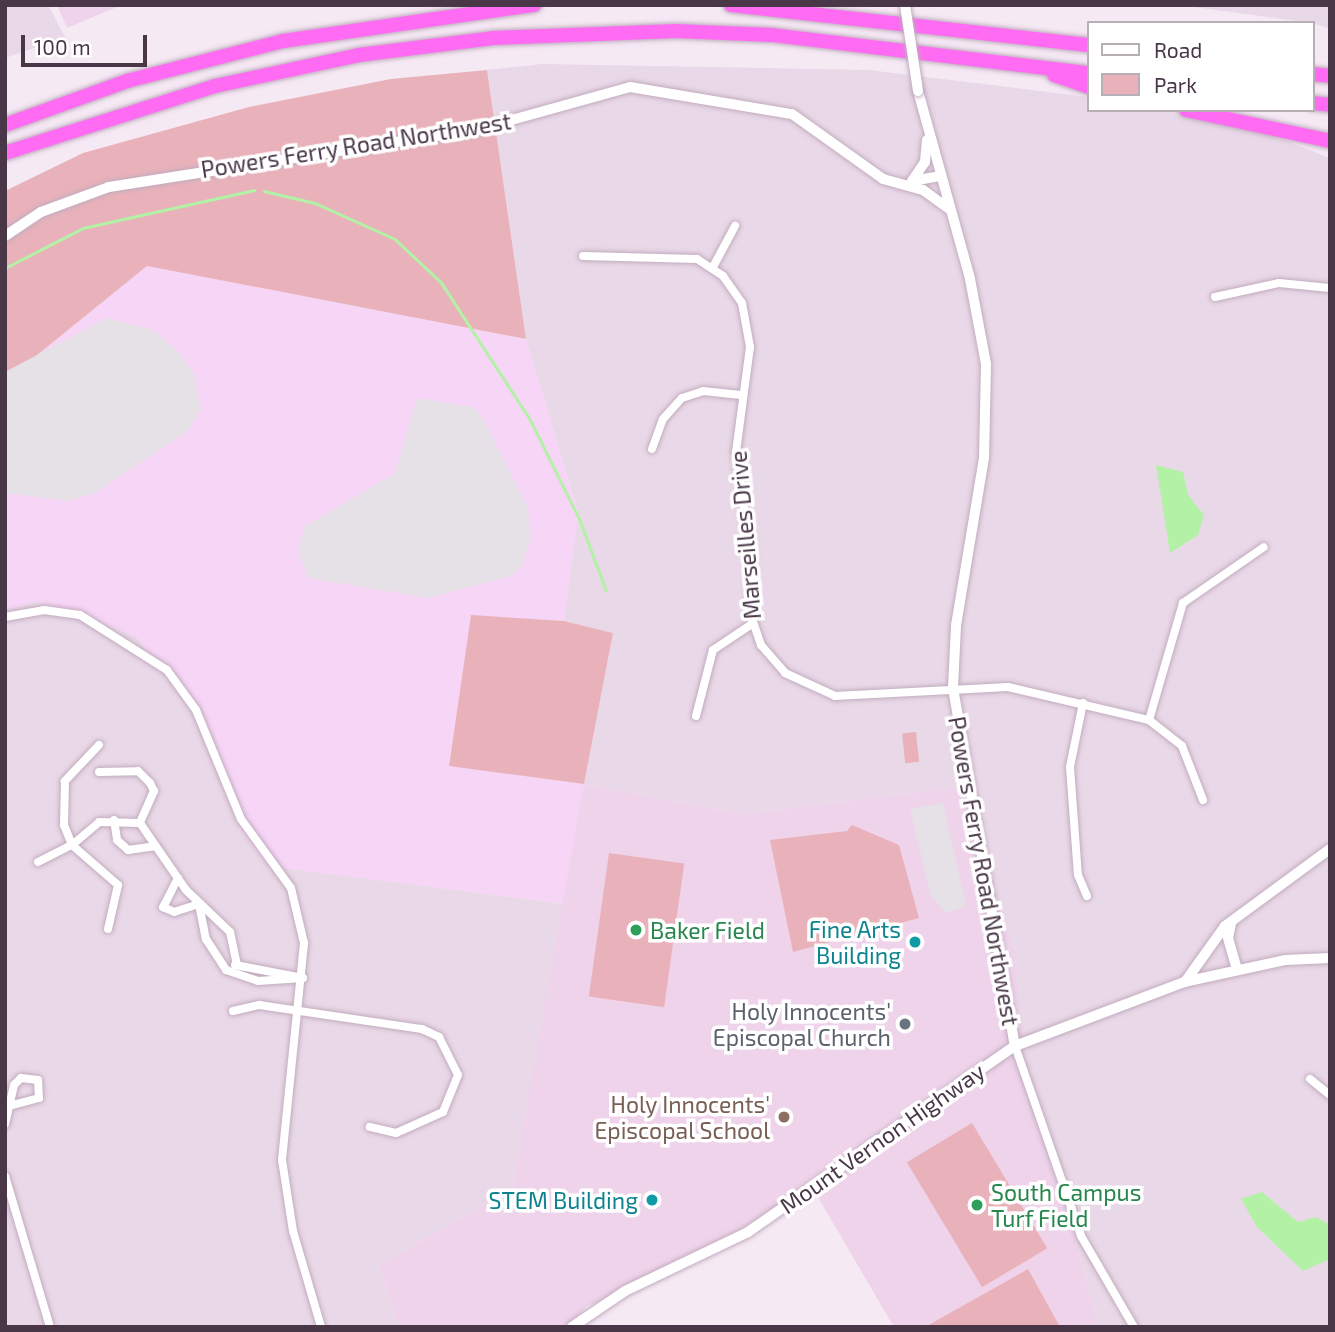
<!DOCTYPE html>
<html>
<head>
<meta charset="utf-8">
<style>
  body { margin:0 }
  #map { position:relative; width:1335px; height:1332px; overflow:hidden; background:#f5e9f4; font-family:"Exo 2",sans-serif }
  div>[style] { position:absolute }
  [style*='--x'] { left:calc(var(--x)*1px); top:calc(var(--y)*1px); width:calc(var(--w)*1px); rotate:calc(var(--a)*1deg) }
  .residential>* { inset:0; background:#e9d8e7 }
  .commercial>* { inset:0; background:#f6d5f6 }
  .education>* { inset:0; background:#eed3ea }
  .green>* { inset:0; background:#e9b2ba; transform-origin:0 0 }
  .parking>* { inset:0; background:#e6e1e6 }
  .water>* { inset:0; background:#b3f1a6 }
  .stream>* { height:2.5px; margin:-1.25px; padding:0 1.25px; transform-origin:1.25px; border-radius:1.25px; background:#b3f1a6 }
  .roads { filter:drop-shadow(0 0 2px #c1acbf) drop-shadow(0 0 2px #c1acbf) }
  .minor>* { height:8px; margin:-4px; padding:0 4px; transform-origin:4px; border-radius:4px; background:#fff }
  .tertiary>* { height:10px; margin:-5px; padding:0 5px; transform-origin:5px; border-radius:5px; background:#fff }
  .motorway>* { height:14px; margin:-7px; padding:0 7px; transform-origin:7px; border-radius:7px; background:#ff6bf3 }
  .bridges { filter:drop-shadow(0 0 2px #c1acbf) drop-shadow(0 0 2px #c1acbf) }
  .tertiary-bridge>* { height:10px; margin:-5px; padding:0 5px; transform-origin:5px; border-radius:5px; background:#fff }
  .dots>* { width:19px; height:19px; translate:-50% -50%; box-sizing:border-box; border:4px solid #fff; border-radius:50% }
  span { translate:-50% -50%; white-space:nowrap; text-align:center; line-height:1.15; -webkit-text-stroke:7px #fff; paint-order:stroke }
  .street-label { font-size:23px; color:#493748 }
  .culture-label { font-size:23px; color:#0d838f }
  .right { translate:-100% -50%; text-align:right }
  .leisure-label { font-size:23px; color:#27864d }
  .left { translate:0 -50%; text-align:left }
  .worship-label { font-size:23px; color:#5b616d }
  .education-label { font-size:23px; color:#785e54 }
  .frame { position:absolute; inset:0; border:7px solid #493748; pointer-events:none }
  .legend { position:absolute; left:1087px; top:21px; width:228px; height:91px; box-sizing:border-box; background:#fff; border:2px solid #b6afb6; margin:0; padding:9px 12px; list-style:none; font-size:21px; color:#493748 }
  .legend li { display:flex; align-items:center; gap:14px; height:35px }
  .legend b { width:35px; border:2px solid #b6afb6 }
  .scale { position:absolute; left:21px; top:35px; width:126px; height:32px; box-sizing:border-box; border:4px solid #493748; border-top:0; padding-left:9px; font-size:21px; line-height:24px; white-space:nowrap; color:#493748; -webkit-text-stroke:5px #fff; paint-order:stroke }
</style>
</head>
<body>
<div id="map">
  <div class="residential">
    <i style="clip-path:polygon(5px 5px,48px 5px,65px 37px,5px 58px)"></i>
    <i style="clip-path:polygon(1179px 5px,1330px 5px,1330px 29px,1312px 23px)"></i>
    <i style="clip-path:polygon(542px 64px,869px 70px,1088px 97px,1088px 110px,1213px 112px,1330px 158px,1330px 1327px,1099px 1327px,1023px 1047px,966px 786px,741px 814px,584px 784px,613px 633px,564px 621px,578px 512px,526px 339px,487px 70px)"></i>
    <i style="clip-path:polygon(35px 602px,136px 636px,217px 745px,240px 831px,269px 866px,565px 904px,512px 1189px,379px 1265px,399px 1327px,5px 1327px,5px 610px)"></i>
  </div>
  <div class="commercial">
    <i style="clip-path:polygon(147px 266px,526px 339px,578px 512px,564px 621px,471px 616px,449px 765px,584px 784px,565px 904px,269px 866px,240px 831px,217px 745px,136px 636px,35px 602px,5px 610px,5px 381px)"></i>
  </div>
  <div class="education">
    <i style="clip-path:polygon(57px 5px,122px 5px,67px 28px)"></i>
    <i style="clip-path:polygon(584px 784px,741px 814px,966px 786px,1013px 947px,1023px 1047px,1099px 1327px,894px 1327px,812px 1187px,662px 1276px,587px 1306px,568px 1327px,399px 1327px,379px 1265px,512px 1189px)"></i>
  </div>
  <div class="green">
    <i style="clip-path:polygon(487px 70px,526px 339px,147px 266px,5px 381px,5px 191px,83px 153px,249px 107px,391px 79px)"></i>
    <i style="clip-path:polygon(471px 615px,564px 621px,613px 633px,584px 784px,449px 766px)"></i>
    <i style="left:916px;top:732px;width:30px;height:14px;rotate:84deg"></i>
    <i style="clip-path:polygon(852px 825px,899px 845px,919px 918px,793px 952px,770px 840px,847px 831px)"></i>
    <i style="left:609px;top:853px;width:76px;height:145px;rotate:8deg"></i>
    <i style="left:972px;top:1123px;width:146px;height:76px;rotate:59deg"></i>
    <i style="clip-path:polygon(1028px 1269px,1060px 1327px,925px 1327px)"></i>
  </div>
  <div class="parking">
    <i style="clip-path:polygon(107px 318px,153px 330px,178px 351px,194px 374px,201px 409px,187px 432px,95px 493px,69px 501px,5px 493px,5px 372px)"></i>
    <i style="clip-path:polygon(417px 398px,472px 407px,481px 415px,528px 508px,531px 538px,522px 565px,512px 576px,428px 598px,308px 578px,298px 552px,304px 527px,395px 473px)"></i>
    <i style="clip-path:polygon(943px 803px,966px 906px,946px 913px,931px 896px,910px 809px)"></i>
  </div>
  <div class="water">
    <i style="clip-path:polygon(1156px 465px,1183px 472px,1188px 495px,1204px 515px,1198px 535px,1170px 553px)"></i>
    <i style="clip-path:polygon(1262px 1192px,1298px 1222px,1316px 1217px,1330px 1225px,1330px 1259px,1303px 1271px,1257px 1227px,1241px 1199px)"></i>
  </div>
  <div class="stream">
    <i style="--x:264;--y:191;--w:52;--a:13.2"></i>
    <i style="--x:315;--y:203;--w:88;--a:24.2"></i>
    <i style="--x:395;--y:239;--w:63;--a:43.1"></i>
    <i style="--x:441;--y:282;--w:163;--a:57"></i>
    <i style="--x:530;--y:419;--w:113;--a:63.7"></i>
    <i style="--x:580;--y:520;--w:75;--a:69.6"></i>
    <i style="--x:5;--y:268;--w:88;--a:-27.1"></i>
    <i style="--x:83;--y:228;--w:175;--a:-12.5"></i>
  </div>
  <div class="roads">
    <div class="minor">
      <i style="--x:583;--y:256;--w:114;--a:1.5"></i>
      <i style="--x:697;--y:259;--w:31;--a:33"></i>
      <i style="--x:723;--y:276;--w:33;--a:55"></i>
      <i style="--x:742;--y:303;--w:45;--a:79.7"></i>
      <i style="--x:750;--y:347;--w:106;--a:97.6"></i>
      <i style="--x:736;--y:452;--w:107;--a:81.9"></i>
      <i style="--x:751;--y:558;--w:55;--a:91"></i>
      <i style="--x:750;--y:613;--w:34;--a:71"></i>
      <i style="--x:761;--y:645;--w:37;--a:49"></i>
      <i style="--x:785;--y:673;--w:55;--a:24.7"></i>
      <i style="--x:835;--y:696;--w:173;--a:-3"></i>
      <i style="--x:1008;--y:687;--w:145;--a:13.2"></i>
      <i style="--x:1149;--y:720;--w:42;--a:38.2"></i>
      <i style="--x:1182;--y:746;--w:58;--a:68.7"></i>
      <i style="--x:713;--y:267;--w:47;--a:-61.8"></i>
      <i style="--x:1215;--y:297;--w:66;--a:-12.3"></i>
      <i style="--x:1279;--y:283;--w:51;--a:5.6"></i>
      <i style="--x:652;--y:449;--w:32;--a:-70"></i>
      <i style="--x:663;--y:419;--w:28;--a:-48"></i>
      <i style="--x:682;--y:398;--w:22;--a:-18"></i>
      <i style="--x:703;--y:391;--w:38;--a:6"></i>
      <i style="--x:5;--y:617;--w:40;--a:-10"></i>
      <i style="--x:44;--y:610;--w:36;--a:8"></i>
      <i style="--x:80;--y:615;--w:103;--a:32.3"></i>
      <i style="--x:167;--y:670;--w:49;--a:54.1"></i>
      <i style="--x:196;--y:710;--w:118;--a:67.6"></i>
      <i style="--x:241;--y:819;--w:85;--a:54.1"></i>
      <i style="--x:291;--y:888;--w:57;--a:76.7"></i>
      <i style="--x:304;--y:943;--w:218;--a:95.8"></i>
      <i style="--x:282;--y:1160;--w:72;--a:81.2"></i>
      <i style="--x:293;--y:1231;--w:100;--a:73.7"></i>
      <i style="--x:1083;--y:703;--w:65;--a:101.5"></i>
      <i style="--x:1070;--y:767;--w:108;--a:85.8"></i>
      <i style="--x:1078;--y:875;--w:23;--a:67"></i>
      <i style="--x:696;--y:716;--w:68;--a:-75.6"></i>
      <i style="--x:713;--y:650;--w:47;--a:-33.7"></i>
      <i style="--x:1149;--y:720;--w:122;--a:-73.8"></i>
      <i style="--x:1183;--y:603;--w:98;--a:-34.7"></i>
      <i style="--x:99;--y:745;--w:50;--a:133.4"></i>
      <i style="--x:65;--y:781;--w:44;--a:91.3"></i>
      <i style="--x:64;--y:825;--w:22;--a:68"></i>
      <i style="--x:72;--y:845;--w:35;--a:-40"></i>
      <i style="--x:99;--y:822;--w:41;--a:1.4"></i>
      <i style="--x:140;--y:823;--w:81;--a:55.5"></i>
      <i style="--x:186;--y:890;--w:61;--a:43.7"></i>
      <i style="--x:230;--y:932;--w:33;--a:78"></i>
      <i style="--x:99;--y:772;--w:39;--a:-1"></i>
      <i style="--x:138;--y:771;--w:17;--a:45"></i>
      <i style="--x:150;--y:783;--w:9;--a:63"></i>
      <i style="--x:154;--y:791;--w:35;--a:114"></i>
      <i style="--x:114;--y:820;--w:20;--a:81"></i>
      <i style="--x:117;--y:840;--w:15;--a:42"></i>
      <i style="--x:128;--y:850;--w:27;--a:-8"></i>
      <i style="--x:38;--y:862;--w:38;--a:-27"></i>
      <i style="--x:72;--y:845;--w:61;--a:41"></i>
      <i style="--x:118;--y:885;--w:45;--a:102.8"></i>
      <i style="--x:178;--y:878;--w:33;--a:117"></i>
      <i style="--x:163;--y:907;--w:12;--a:24"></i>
      <i style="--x:174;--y:912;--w:26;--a:-18"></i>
      <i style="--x:199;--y:904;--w:36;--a:79"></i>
      <i style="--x:206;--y:939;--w:37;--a:57"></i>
      <i style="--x:226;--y:970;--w:34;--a:19"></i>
      <i style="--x:258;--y:981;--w:45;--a:-3.8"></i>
      <i style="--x:235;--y:965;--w:69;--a:10.8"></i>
      <i style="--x:233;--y:1011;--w:27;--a:-13"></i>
      <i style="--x:259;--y:1005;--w:165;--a:8.4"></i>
      <i style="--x:422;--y:1029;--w:19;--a:25"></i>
      <i style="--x:439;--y:1037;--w:42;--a:63.4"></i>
      <i style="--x:458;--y:1075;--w:40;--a:112"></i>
      <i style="--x:443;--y:1112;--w:51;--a:155.9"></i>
      <i style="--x:396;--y:1133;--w:27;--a:-167"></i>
      <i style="--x:1015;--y:1046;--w:201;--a:70.8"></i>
      <i style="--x:1081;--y:1236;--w:105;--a:59.8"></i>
      <i style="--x:1310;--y:1079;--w:26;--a:39"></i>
      <i style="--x:5;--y:1124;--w:40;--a:-77"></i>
      <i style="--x:14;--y:1085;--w:10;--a:-45"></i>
      <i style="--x:21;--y:1078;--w:17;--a:7"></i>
      <i style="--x:38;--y:1080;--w:18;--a:87"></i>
      <i style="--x:39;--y:1098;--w:27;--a:165"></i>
      <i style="--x:5;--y:1176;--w:158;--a:73.4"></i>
    </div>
    <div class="tertiary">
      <i style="--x:918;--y:91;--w:195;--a:74.5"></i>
      <i style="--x:970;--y:279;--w:86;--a:79.3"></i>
      <i style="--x:986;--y:364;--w:94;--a:91.2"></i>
      <i style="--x:984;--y:458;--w:170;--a:99.5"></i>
      <i style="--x:956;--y:626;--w:62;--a:92.8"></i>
      <i style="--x:953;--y:688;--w:363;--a:80.2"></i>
      <i style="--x:912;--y:181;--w:23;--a:-56"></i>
      <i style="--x:925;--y:162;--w:22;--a:-85"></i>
      <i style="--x:912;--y:181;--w:28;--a:-10"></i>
      <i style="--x:5;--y:236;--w:43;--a:-33.7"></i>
      <i style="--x:41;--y:212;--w:72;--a:-20.2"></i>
      <i style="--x:109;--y:187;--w:375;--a:-8.9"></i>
      <i style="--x:479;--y:129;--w:157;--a:-15.5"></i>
      <i style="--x:630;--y:87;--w:164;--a:9.5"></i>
      <i style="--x:792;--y:114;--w:112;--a:35.5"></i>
      <i style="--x:883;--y:179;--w:41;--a:15.4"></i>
      <i style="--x:923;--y:190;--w:32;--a:36"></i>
      <i style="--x:1231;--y:923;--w:15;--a:101"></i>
      <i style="--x:1228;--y:938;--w:32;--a:74"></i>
      <i style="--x:1185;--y:982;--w:69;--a:-54.5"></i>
      <i style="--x:1225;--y:926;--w:130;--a:-36.3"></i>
      <i style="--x:572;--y:1327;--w:64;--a:-34.2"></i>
      <i style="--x:625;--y:1291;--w:136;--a:-25.6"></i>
      <i style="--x:748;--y:1232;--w:325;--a:-34.9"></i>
      <i style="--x:1015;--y:1046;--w:181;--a:-20.7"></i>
      <i style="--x:1184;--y:982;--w:103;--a:-12.3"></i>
      <i style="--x:1285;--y:960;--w:45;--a:-2.5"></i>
    </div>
    <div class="motorway">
      <i style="--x:731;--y:5;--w:359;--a:6.4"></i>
      <i style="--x:1312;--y:74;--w:18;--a:6"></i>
      <i style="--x:1054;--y:75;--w:36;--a:19"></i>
      <i style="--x:1312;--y:103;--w:18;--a:6"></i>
      <i style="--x:1186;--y:110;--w:147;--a:12.1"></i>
      <i style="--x:5;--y:125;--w:130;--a:-19.8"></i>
      <i style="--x:127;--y:81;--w:161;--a:-14.4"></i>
      <i style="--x:283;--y:41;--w:254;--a:-8.2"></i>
      <i style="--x:5;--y:153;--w:220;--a:-17.7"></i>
      <i style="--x:215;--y:86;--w:147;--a:-12.1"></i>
      <i style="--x:359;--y:55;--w:135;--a:-7.2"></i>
      <i style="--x:493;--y:38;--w:183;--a:-2.2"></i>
      <i style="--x:676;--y:31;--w:96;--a:2.4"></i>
      <i style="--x:772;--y:35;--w:318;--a:6.9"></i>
    </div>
  </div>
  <div class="bridges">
    <div class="tertiary-bridge">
      <i style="--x:905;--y:5;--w:87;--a:81.4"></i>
    </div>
  </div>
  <div class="dots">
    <i style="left:636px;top:930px;background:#2e9e5b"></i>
    <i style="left:915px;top:942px;background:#0f9aa8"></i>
    <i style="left:905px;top:1024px;background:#6b7280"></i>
    <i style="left:784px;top:1117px;background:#8d6e63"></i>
    <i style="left:652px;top:1200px;background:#0f9aa8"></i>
    <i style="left:977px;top:1205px;background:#2e9e5b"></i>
  </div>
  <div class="street-label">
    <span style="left:356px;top:145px;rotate:-9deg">Powers Ferry Road Northwest</span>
    <span style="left:745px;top:535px;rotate:-95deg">Marseilles Drive</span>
    <span style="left:984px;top:871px;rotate:80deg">Powers Ferry Road Northwest</span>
    <span style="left:882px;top:1138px;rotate:-35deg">Mount Vernon Highway</span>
  </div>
  <div class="culture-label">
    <span class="right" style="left:901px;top:942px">Fine Arts<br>Building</span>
    <span class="right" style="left:638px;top:1200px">STEM Building</span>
  </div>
  <div class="leisure-label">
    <span class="left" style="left:650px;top:930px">Baker Field</span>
    <span class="left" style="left:991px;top:1205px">South Campus<br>Turf Field</span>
  </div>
  <div class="worship-label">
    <span class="right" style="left:891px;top:1024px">Holy Innocents'<br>Episcopal Church</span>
  </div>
  <div class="education-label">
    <span class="right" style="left:770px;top:1117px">Holy Innocents'<br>Episcopal School</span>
  </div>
  <div class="frame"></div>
  <ul class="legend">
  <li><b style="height:9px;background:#fff"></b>Road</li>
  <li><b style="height:19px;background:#e9b2ba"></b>Park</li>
  </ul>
  <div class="scale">100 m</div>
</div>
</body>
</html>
